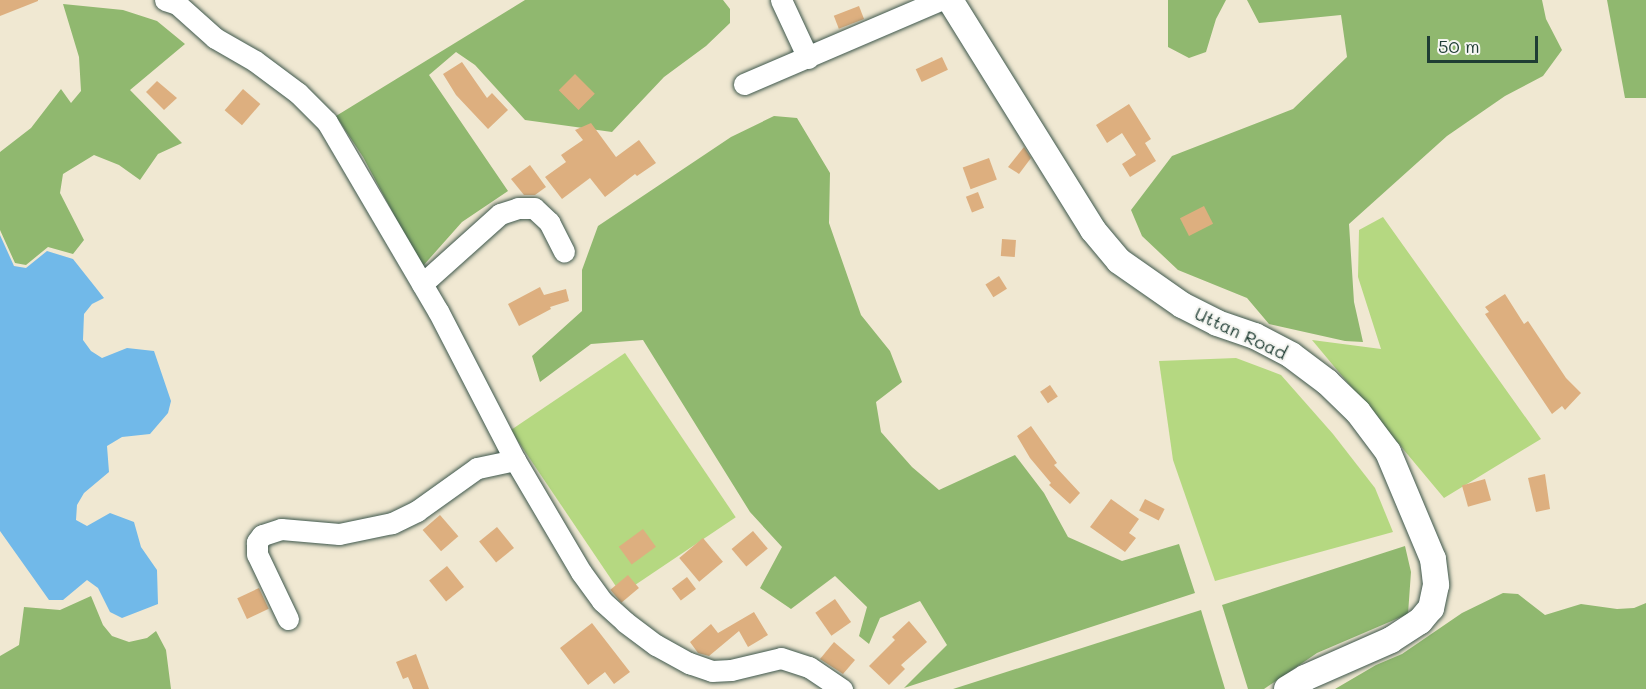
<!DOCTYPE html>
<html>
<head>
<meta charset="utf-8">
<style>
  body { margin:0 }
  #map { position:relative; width:1646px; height:689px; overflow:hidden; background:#f0e8d2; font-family:Mali,sans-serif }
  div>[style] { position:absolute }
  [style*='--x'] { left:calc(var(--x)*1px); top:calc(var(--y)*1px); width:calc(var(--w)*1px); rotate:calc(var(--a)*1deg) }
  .green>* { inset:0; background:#b5d881; transform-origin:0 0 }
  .forest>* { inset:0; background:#90b86f }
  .water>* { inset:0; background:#71b9e9 }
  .building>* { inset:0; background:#ddaf7f; transform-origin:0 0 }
  .roads { filter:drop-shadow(0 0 2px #3e574c) drop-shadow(0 0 2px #3e574c) }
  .minor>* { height:21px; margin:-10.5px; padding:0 10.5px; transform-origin:10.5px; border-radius:10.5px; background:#fff }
  .major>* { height:26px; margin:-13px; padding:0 13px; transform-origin:13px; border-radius:13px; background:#fff }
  span { translate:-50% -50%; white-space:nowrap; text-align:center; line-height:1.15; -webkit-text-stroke:4.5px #f6f6f2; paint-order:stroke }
  .street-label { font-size:18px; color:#1f3d34 }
  .scale { position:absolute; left:1427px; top:36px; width:111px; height:27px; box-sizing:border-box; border:3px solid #1f3d34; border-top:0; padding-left:8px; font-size:18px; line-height:21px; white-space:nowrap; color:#1f3d34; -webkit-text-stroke:4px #f6f6f2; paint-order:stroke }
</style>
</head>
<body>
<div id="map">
  <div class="green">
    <i style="clip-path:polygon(1383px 217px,1541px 439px,1444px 498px,1312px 340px,1381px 349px,1358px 277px,1359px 230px)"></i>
    <i style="left:625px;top:353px;width:198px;height:138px;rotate:56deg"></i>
    <i style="clip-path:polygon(1236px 358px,1281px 375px,1333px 434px,1375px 488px,1393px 532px,1215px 581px,1173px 460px,1159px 361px)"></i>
  </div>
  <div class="forest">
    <i style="clip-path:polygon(525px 0,723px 0,730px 9px,730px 23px,706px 46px,664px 77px,612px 132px,525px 120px,475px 65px,456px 52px,429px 75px,508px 191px,462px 222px,422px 267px,363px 157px,336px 116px)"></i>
    <i style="clip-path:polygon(1168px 0,1226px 0,1216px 19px,1206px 52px,1189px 58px,1168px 47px)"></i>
    <i style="clip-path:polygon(1247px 0,1542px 0,1546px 19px,1562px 50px,1543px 76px,1505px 96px,1447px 136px,1349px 224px,1354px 302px,1363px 342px,1345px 341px,1269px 324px,1247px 298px,1178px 270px,1142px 236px,1131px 210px,1172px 156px,1293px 109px,1347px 57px,1341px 15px,1259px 23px)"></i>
    <i style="clip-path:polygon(1607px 0,1646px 0,1646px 98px,1625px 98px)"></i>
    <i style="clip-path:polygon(63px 4px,123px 10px,157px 21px,185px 44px,130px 90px,182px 143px,158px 154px,140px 180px,119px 165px,94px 155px,63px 174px,60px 193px,84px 240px,73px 254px,48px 247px,26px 265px,15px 263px,0 230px,0 152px,31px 128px,61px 89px,71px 103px,81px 91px,79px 57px)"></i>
    <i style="clip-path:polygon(774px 116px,797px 118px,830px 173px,829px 223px,861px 315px,890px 351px,902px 382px,876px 402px,881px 432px,912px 467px,939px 490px,1015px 455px,1044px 493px,1068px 537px,1122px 561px,1179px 544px,1195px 593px,904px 688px,947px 645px,920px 601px,880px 618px,869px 644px,859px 636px,867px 607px,835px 576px,791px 609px,760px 588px,782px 547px,750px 512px,643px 340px,591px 344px,540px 382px,532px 356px,582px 311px,582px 270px,598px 226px,731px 137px)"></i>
    <i style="clip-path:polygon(1405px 546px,1411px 572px,1408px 614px,1317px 653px,1264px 689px,1248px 689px,1222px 605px)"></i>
    <i style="clip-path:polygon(1503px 593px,1518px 594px,1545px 615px,1581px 604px,1617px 609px,1634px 608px,1646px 603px,1646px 689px,1335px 689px,1376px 665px,1402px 654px,1462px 613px)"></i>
    <i style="clip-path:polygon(91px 596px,103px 625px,112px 636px,129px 642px,147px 638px,156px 631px,166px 650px,171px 689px,0 689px,0 656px,19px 645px,24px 607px,60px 610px)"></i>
    <i style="clip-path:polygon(1201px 610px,1225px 689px,953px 689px)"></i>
  </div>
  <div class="water">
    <i style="clip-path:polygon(0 235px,14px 266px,26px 268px,47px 251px,73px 259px,104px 298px,92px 304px,84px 314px,83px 340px,91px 351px,102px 358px,127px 348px,154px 351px,171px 401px,168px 413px,150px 434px,122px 437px,107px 446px,109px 472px,84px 493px,77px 505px,76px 520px,87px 526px,110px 513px,134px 522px,141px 547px,157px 570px,158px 604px,122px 618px,110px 612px,98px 588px,87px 580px,63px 600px,49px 600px,0 531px)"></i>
  </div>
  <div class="building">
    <i style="clip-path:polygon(0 0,38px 0,38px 1px,0 16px)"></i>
    <i style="left:859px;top:6px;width:14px;height:27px;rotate:69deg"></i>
    <i style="left:942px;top:57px;width:14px;height:29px;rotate:65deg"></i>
    <i style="clip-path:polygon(462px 62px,487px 98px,492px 93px,508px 110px,488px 129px,456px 95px,443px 74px)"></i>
    <i style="left:575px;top:74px;width:28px;height:23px;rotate:45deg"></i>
    <i style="clip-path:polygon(157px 81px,177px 98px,164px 110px,146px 92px)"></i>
    <i style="left:243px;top:89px;width:23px;height:28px;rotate:41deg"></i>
    <i style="clip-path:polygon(1129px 104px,1151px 139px,1145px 143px,1156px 161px,1130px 177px,1122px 164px,1136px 155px,1122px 133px,1107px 143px,1096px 125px)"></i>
    <i style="clip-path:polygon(591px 123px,616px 157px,639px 140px,656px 163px,637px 176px,635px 174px,605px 197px,590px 178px,562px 199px,545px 177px,566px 162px,561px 155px,583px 140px,575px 130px)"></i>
    <i style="clip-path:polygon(1024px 147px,1031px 158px,1019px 174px,1008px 167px)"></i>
    <i style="left:989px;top:158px;width:23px;height:28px;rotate:70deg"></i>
    <i style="clip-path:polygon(530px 165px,546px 187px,535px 195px,524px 195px,511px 179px)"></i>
    <i style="left:978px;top:192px;width:17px;height:13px;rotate:69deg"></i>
    <i style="left:1204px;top:206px;width:20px;height:27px;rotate:63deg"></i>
    <i style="left:1002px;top:239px;width:14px;height:17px;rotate:4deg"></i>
    <i style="left:999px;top:276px;width:15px;height:16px;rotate:58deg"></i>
    <i style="clip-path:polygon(540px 287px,544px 295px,566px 289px,569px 301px,550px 307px,551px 309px,519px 326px,508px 304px)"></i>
    <i style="clip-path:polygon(1505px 294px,1524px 324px,1528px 321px,1566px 378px,1581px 393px,1565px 410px,1562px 406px,1552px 414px,1485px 314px,1489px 312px,1485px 307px)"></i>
    <i style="left:1050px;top:385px;width:14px;height:12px;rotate:56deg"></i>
    <i style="clip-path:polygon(1031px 426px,1057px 463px,1054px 465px,1080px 493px,1070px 504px,1049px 485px,1051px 483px,1030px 458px,1017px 436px)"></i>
    <i style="clip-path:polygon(1545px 474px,1550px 509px,1536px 512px,1528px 478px)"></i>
    <i style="left:1485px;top:479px;width:22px;height:24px;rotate:74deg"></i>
    <i style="clip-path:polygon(1111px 499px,1139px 519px,1129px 533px,1136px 538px,1125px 552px,1090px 527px)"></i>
    <i style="left:1145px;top:499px;width:22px;height:13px;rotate:27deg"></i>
    <i style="left:440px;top:515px;width:28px;height:23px;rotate:49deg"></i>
    <i style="left:497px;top:527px;width:27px;height:23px;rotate:51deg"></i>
    <i style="left:643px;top:529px;width:22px;height:30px;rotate:54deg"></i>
    <i style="left:753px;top:531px;width:23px;height:28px;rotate:50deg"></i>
    <i style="left:703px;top:538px;width:31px;height:31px;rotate:50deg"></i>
    <i style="left:447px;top:566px;width:27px;height:23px;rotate:51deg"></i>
    <i style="left:628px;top:575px;width:17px;height:23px;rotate:50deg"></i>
    <i style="left:687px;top:577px;width:15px;height:19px;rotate:53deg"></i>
    <i style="left:259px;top:588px;width:23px;height:24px;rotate:65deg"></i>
    <i style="left:835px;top:599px;width:28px;height:24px;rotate:55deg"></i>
    <i style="clip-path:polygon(754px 612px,768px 635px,748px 647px,739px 631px,709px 656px,698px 653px,690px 642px,711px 624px,718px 633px)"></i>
    <i style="clip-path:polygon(909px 621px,927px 642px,901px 665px,905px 669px,889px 685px,869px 666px,895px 640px,892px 637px)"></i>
    <i style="clip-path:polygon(592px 623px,630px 672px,614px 684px,605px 672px,588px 685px,560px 648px)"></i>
    <i style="clip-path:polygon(834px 642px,855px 660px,843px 674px,820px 659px)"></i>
    <i style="clip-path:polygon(416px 654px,429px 689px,413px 689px,408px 677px,403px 679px,396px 662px)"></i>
  </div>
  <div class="roads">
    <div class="minor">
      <i style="--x:165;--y:0;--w:13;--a:18"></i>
      <i style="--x:177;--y:4;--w:51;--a:41.8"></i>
      <i style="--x:215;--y:38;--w:46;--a:29.9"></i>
      <i style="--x:255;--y:61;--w:54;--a:36.7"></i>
      <i style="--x:298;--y:93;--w:41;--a:45"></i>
      <i style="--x:327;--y:122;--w:219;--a:59.6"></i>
      <i style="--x:438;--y:311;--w:168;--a:62.7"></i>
      <i style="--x:515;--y:460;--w:39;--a:168"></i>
      <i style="--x:477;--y:468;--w:74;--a:144.4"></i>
      <i style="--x:417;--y:511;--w:28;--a:154"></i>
      <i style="--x:392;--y:523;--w:54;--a:168.3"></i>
      <i style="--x:339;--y:534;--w:58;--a:-175.1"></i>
      <i style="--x:281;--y:529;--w:20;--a:162"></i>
      <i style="--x:262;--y:535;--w:9;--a:126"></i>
      <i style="--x:257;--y:542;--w:12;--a:90"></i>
      <i style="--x:257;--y:554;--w:72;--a:64.5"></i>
      <i style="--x:781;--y:0;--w:64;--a:65"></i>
      <i style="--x:744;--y:84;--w:213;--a:-23.2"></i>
      <i style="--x:422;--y:284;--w:105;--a:-41.9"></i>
      <i style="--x:500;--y:214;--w:19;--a:-18"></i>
      <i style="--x:518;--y:208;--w:16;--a:0"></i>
      <i style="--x:534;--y:208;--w:21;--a:43"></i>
      <i style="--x:549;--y:222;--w:33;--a:63"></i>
      <i style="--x:515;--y:460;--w:130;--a:59.5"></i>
      <i style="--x:581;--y:572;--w:36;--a:54"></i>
      <i style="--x:602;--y:601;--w:31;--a:42"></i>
      <i style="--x:625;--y:622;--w:39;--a:37"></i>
      <i style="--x:656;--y:645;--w:38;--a:29"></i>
      <i style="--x:689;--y:663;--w:24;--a:19"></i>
      <i style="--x:712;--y:671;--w:19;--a:-3"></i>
      <i style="--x:731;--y:670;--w:51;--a:-13.5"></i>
      <i style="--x:781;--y:658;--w:29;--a:18"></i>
      <i style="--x:809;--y:667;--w:40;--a:34"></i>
    </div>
    <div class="major">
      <i style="--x:950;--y:0;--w:271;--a:58.1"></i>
      <i style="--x:1093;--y:230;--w:40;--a:50"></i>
      <i style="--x:1119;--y:261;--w:77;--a:34.9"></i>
      <i style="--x:1182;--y:305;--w:39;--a:27"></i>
      <i style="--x:1217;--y:323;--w:40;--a:18.9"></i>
      <i style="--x:1255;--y:336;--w:41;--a:27.8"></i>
      <i style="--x:1291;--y:355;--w:45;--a:36.9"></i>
      <i style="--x:1327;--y:382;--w:43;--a:44.1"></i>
      <i style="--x:1358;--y:412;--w:50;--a:53.1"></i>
      <i style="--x:1388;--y:452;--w:116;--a:67.2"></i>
      <i style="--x:1433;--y:559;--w:26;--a:83"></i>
      <i style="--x:1436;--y:585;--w:24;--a:102"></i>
      <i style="--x:1431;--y:608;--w:17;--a:130"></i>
      <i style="--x:1420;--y:621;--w:35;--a:147"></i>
      <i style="--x:1391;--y:640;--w:94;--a:156.2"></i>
      <i style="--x:1305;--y:678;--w:21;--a:149"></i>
    </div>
  </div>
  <div class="street-label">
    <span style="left:1241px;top:333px;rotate:25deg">Uttan Road</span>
  </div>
  <div class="scale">50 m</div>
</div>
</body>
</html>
